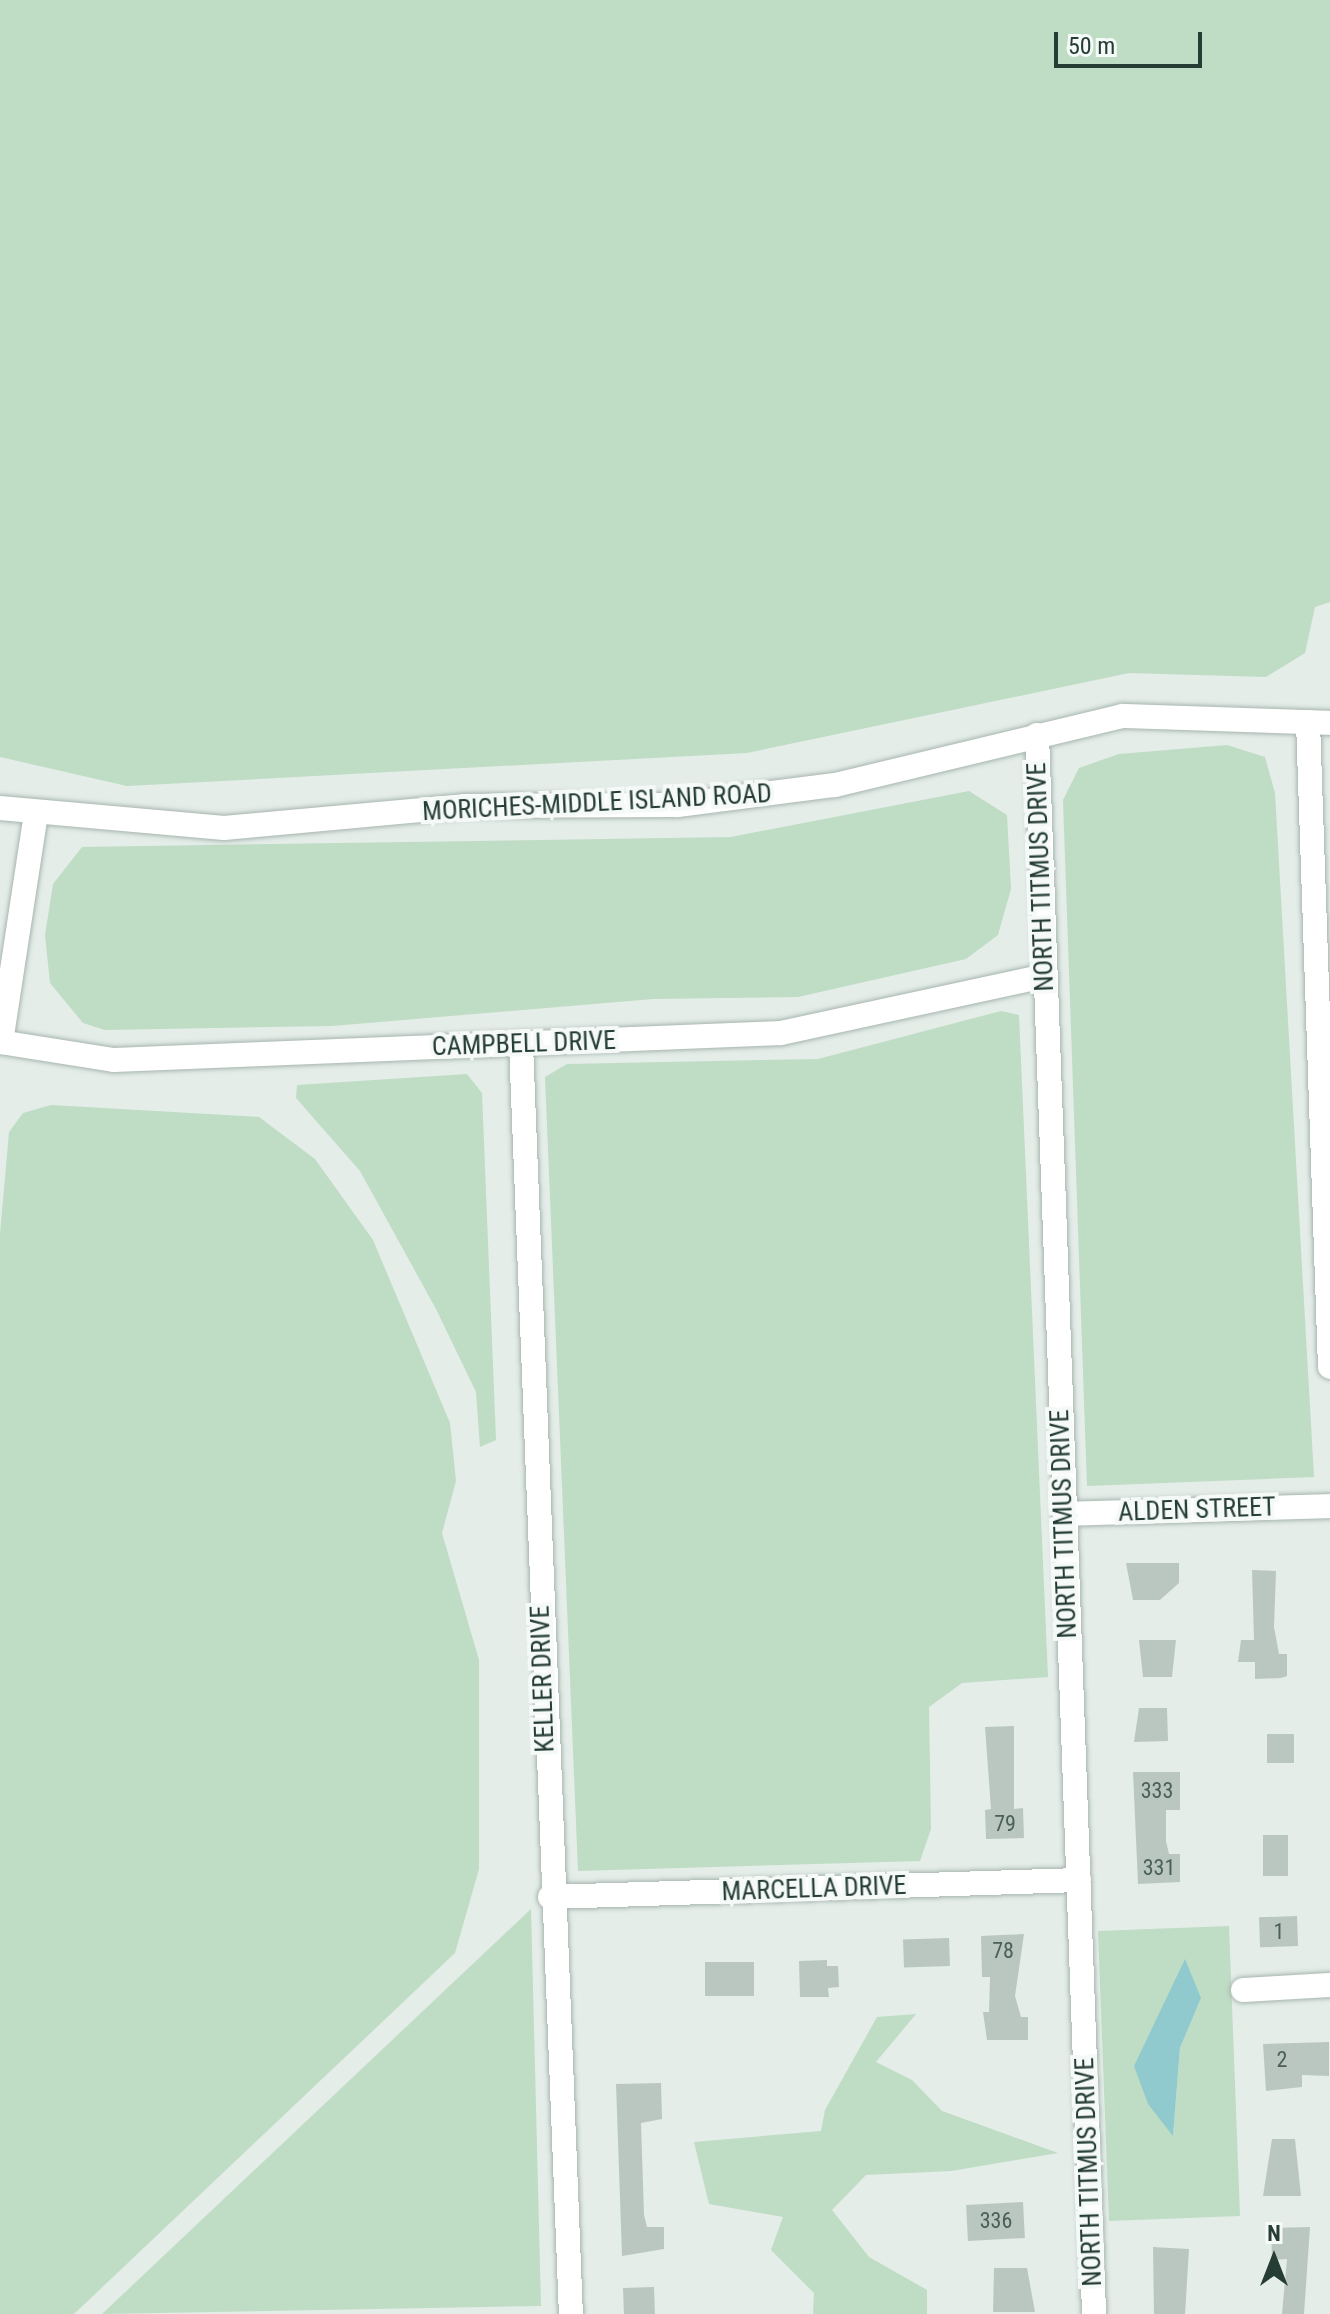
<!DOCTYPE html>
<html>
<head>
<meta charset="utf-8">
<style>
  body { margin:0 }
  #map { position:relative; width:1330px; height:2314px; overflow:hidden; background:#e4ede8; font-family:"Roboto Condensed",sans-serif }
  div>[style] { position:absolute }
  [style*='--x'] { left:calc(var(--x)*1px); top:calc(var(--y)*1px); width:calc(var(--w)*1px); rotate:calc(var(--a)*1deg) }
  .green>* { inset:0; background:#bfdcc5 }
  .water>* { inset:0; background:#90c9ce }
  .building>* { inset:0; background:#bac7c1; transform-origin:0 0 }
  .roads { filter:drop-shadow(0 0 2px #a7b5af) drop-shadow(0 0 2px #a7b5af) }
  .minor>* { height:24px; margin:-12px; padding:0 12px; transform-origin:12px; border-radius:12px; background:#fff }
  .secondary>* { height:24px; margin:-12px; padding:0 12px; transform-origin:12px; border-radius:12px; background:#fff }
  span { translate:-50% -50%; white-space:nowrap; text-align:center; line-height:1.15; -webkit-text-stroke:8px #f5f9f7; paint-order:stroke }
  .number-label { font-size:22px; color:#4a6058 }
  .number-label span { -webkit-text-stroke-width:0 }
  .street-label { font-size:26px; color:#253d35 }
  .north { position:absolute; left:1234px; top:2218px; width:80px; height:80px; -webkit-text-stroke:6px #f5f9f7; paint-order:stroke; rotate:0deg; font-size:22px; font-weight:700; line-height:32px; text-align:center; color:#253d35 }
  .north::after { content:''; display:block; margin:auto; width:28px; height:36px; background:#253d35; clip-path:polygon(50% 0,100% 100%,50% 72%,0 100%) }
  .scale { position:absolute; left:1054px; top:32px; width:148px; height:36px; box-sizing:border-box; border:4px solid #253d35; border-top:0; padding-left:10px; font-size:24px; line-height:28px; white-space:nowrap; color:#253d35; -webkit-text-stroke:6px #f5f9f7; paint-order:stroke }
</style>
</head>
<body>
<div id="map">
  <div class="green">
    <i style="clip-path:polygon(0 0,1330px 0,1330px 602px,1315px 607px,1305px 653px,1266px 677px,1129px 673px,747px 753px,127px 786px,0 757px)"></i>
    <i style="clip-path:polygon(1227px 745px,1265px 757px,1275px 793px,1314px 1477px,1087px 1486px,1063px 800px,1079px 768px,1119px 754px)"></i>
    <i style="clip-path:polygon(969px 791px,1007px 815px,1011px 889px,998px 935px,966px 959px,798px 997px,653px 999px,332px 1026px,105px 1030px,83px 1023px,50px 983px,45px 935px,53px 884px,82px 847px,731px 837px)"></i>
    <i style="clip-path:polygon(1001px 1011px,1019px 1015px,1048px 1677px,962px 1683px,929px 1707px,931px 1829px,920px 1861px,578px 1871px,545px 1077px,567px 1064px,818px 1059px)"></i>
    <i style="clip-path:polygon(467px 1074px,482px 1093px,496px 1440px,480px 1447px,476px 1392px,436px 1309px,360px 1171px,296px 1098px,297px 1085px)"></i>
    <i style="clip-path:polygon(51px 1105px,259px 1117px,315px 1159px,373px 1240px,450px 1423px,456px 1481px,442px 1533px,479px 1660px,479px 1869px,455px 1953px,74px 2314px,0 2314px,0 1234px,9px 1132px,23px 1113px)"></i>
    <i style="clip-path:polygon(531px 1909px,541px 2306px,102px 2314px)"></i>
    <i style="clip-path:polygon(evenodd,1229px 1926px,1240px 2216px,1109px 2221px,1098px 1931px,1229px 1926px,1201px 1998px,1180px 2048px,1173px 2135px,1134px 2066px,1152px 2039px,1201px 1998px)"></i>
    <i style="clip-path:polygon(916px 2014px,876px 2062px,912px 2080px,942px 2111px,1058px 2153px,951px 2171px,866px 2175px,832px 2210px,869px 2257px,927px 2290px,927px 2314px,813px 2314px,814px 2293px,771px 2250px,783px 2217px,709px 2204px,694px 2142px,821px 2131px,825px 2110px,877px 2017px)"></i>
  </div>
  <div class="water">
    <i style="clip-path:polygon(1185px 1959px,1201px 1998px,1180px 2048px,1173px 2136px,1148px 2104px,1134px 2066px)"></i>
  </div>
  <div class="building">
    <i style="clip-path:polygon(1126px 1563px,1179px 1563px,1179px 1583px,1160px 1600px,1133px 1600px)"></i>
    <i style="clip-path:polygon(1252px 1570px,1276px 1571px,1274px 1627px,1279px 1654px,1287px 1654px,1287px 1676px,1281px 1678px,1255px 1679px,1255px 1662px,1238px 1662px,1241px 1640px,1254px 1640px)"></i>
    <i style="clip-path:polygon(1139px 1640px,1176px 1640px,1172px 1677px,1143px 1677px)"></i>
    <i style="clip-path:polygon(1139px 1708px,1167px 1708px,1168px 1741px,1134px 1742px)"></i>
    <i style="clip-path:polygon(1014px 1726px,1014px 1809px,1023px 1808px,1024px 1838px,986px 1839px,985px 1810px,991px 1809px,985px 1727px)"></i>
    <i style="left:1294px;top:1734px;width:29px;height:27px;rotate:90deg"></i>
    <i style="clip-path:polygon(1133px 1772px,1180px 1772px,1180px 1810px,1166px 1810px,1166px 1841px,1169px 1854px,1180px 1854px,1180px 1882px,1138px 1884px)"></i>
    <i style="left:1263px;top:1835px;width:25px;height:41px"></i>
    <i style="left:1297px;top:1916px;width:30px;height:38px;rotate:88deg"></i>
    <i style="clip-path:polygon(1024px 1934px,1015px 1996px,1021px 2017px,1028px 2017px,1028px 2040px,987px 2040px,983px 2012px,989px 2012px,990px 1977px,982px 1977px,981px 1936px)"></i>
    <i style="left:949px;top:1938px;width:28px;height:46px;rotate:88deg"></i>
    <i style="clip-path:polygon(827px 1960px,827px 1966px,838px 1966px,839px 1987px,828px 1988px,829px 1997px,800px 1997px,799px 1961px)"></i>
    <i style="left:705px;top:1962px;width:49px;height:34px"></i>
    <i style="clip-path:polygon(1329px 2042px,1329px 2076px,1302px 2075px,1302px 2087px,1266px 2091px,1263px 2044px)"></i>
    <i style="clip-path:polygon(661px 2083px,662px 2119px,641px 2123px,644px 2215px,647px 2227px,664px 2227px,664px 2249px,622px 2256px,616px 2084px)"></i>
    <i style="clip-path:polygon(1272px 2139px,1295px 2139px,1301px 2196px,1263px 2196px)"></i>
    <i style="left:1023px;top:2202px;width:36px;height:57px;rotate:87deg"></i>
    <i style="clip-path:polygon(1310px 2227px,1304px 2314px,1282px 2314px,1287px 2259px,1272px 2260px,1271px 2228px)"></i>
    <i style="clip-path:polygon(1153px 2247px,1189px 2249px,1185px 2314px,1154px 2314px)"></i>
    <i style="clip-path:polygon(994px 2268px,1027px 2268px,1035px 2312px,993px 2312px)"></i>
    <i style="left:654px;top:2287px;width:27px;height:31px;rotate:88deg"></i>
  </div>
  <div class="roads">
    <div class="minor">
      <i style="--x:1308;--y:722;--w:645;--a:88.05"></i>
      <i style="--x:1037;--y:735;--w:1580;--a:87.93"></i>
      <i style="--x:0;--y:1042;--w:115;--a:9"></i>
      <i style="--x:114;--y:1060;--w:668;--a:-2.32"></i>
      <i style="--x:781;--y:1033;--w:269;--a:-12.2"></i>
      <i style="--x:1;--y:1042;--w:233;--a:-81.3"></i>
      <i style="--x:521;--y:1044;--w:1271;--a:87.75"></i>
      <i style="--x:1065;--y:1514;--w:265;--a:-1.7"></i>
      <i style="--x:550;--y:1897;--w:529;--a:-1.84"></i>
      <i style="--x:1243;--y:1990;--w:87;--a:-3.3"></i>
    </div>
    <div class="secondary">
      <i style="--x:0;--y:808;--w:225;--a:5.1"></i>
      <i style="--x:224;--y:828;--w:241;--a:-5.2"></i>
      <i style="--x:464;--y:806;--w:214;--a:-0.3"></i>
      <i style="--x:678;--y:805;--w:158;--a:-7.3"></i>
      <i style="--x:835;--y:785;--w:295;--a:-13.5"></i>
      <i style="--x:1122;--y:716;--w:208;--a:1.9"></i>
    </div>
  </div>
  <div class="number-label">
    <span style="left:1157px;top:1791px">333</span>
    <span style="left:1005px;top:1824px">79</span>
    <span style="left:1159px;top:1868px">331</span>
    <span style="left:1279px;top:1932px">1</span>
    <span style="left:1003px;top:1951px">78</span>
    <span style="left:1282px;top:2060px">2</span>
    <span style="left:996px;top:2221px">336</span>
  </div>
  <div class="street-label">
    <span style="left:597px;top:803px;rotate:-3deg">MORICHES-MIDDLE ISLAND ROAD</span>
    <span style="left:1041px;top:877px;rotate:-92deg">NORTH TITMUS DRIVE</span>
    <span style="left:524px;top:1044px;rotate:-2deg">CAMPBELL DRIVE</span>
    <span style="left:1197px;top:1510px;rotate:-2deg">ALDEN STREET</span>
    <span style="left:1064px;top:1524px;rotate:-92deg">NORTH TITMUS DRIVE</span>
    <span style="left:543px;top:1679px;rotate:-92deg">KELLER DRIVE</span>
    <span style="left:814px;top:1889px;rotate:-2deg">MARCELLA DRIVE</span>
    <span style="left:1089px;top:2172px;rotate:-92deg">NORTH TITMUS DRIVE</span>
  </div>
  <div class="north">N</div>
  <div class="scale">50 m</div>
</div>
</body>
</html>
